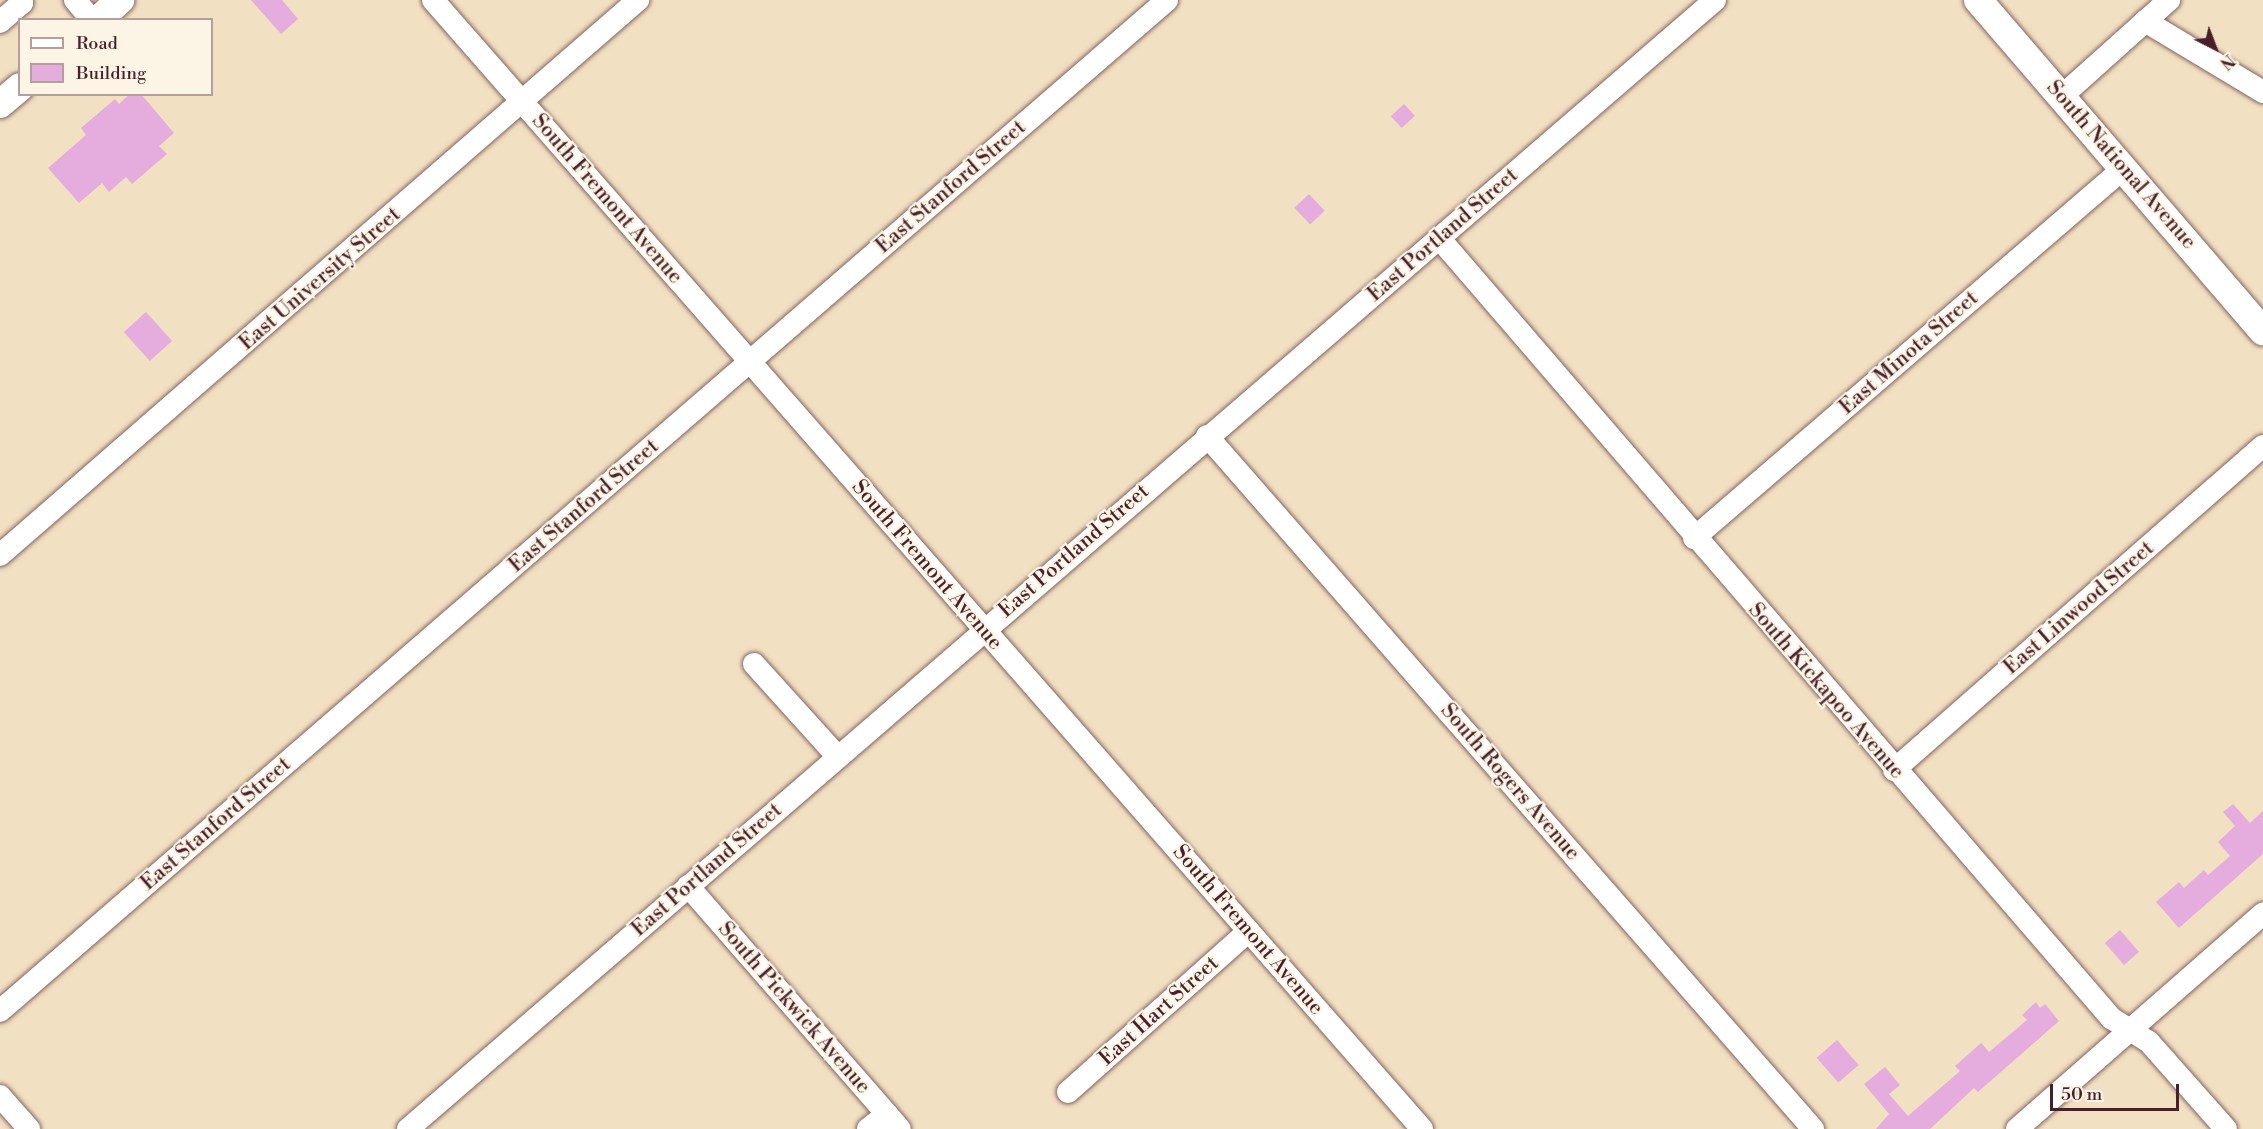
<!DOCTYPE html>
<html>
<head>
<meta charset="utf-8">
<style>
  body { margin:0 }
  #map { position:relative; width:2263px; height:1129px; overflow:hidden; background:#f2e0c2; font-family:"Libre Bodoni",serif }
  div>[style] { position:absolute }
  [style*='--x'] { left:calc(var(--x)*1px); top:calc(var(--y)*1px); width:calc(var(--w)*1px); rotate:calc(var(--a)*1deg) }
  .building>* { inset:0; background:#e4adde; transform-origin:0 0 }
  .roads { filter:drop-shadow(0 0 2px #856360) drop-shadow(0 0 2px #856360) }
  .minor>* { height:22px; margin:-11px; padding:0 11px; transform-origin:11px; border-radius:11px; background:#fff }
  .major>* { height:28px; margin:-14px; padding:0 14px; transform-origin:14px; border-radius:14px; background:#fff }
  span { translate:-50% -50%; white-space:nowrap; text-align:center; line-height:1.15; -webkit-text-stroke:4.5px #fcf5e5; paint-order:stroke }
  .street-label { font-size:21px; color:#4a1f2b }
  .legend { position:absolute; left:18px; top:18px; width:195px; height:78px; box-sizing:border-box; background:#fcf5e5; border:2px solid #b59f9b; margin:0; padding:8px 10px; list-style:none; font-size:18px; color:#4a1f2b }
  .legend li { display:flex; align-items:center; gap:12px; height:30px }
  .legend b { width:30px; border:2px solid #b59f9b }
  .north { position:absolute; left:2185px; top:18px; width:60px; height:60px; -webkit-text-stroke:4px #fcf5e5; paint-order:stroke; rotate:138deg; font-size:16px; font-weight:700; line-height:24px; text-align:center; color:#4a1f2b }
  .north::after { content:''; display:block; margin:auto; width:21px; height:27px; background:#4a1f2b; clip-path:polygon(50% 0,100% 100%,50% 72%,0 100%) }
  .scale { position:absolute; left:2050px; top:1084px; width:129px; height:27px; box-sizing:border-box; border:3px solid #4a1f2b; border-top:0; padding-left:8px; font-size:18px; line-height:21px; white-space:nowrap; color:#4a1f2b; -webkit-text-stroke:4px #fcf5e5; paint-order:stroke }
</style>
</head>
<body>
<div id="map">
  <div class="building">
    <i style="clip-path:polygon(251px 0,282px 0,298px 19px,281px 34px)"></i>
    <i style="clip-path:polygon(130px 94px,141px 94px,174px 133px,159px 146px,167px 154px,132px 184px,126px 177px,109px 192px,102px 183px,79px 203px,48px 168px,86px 135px,81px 128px,115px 99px,119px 104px)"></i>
    <i style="left:1404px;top:104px;width:16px;height:18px;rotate:47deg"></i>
    <i style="left:1309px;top:194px;width:23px;height:20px;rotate:47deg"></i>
    <i style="left:146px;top:312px;width:39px;height:30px;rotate:48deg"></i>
    <i style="clip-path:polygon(2233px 804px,2250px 823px,2263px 811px,2263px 854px,2179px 928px,2156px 902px,2179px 882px,2184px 888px,2204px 870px,2208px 875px,2230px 856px,2218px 842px,2235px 826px,2223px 812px)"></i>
    <i style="left:2120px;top:930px;width:29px;height:20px;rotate:49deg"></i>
    <i style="clip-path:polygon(2036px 1002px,2040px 1008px,2045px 1004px,2059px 1021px,1978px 1092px,1974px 1088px,1930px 1129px,1876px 1129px,1889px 1114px,1864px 1084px,1885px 1067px,1900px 1085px,1889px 1094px,1908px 1116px,1960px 1071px,1955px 1066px,1981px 1043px,1989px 1052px,2027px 1020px,2022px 1015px)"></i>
    <i style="left:1837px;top:1040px;width:33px;height:27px;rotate:49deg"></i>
  </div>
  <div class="roads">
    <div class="minor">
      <i style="--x:75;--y:0;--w:26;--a:50"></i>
      <i style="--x:433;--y:0;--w:1501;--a:48.78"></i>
      <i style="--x:2145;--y:21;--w:138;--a:31"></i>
      <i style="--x:0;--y:22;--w:29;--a:-41"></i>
      <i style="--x:22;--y:3;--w:4;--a:-124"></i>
      <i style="--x:2062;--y:96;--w:144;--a:-41.9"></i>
      <i style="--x:1439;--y:238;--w:1030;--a:49.25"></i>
      <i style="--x:2111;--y:1018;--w:45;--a:32.3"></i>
      <i style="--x:2149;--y:1042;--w:116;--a:48.5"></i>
      <i style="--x:1207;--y:436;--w:921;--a:48.83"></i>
      <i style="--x:1694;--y:538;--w:567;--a:-40.71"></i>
      <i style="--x:0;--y:555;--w:846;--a:-41.02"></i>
      <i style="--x:754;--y:664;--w:124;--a:47.9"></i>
      <i style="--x:1894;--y:770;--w:491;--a:-41.3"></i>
      <i style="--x:688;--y:886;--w:322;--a:48.9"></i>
      <i style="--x:0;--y:1011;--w:1544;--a:-40.9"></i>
      <i style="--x:1068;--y:1092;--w:242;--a:-41.7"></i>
      <i style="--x:0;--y:1096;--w:44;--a:48.7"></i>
      <i style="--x:408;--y:1129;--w:1727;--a:-40.82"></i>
      <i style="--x:868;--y:1129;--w:24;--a:-38"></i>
      <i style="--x:2017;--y:1129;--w:327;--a:-41.2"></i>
    </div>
    <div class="major">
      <i style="--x:1978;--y:0;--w:437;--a:49.3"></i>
      <i style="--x:98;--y:20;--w:30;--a:-42"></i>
      <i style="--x:0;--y:104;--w:26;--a:-40"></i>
    </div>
  </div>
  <div class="street-label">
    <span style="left:2121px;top:165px;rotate:49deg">South National Avenue</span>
    <span style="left:951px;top:187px;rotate:-41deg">East Stanford Street</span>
    <span style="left:607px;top:199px;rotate:49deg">South Fremont Avenue</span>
    <span style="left:1443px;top:235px;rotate:-41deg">East Portland Street</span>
    <span style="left:320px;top:279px;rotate:-41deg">East University Street</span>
    <span style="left:1909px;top:353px;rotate:-41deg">East Minota Street</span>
    <span style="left:584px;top:506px;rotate:-41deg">East Stanford Street</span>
    <span style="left:1074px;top:551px;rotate:-41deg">East Portland Street</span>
    <span style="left:927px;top:565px;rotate:49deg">South Fremont Avenue</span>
    <span style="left:2079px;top:608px;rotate:-41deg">East Linwood Street</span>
    <span style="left:1826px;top:691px;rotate:49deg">South Kickapoo Avenue</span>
    <span style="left:1510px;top:782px;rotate:49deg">South Rogers Avenue</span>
    <span style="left:216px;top:824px;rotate:-41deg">East Stanford Street</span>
    <span style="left:707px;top:870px;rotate:-41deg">East Portland Street</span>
    <span style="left:1248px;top:930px;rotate:49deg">South Fremont Avenue</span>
    <span style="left:794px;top:1008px;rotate:49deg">South Pickwick Avenue</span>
    <span style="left:1159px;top:1011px;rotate:-42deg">East Hart Street</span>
  </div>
  <ul class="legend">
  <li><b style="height:8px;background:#fff"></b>Road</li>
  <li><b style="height:16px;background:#e4adde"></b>Building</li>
  </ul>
  <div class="north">N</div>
  <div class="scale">50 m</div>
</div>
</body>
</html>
